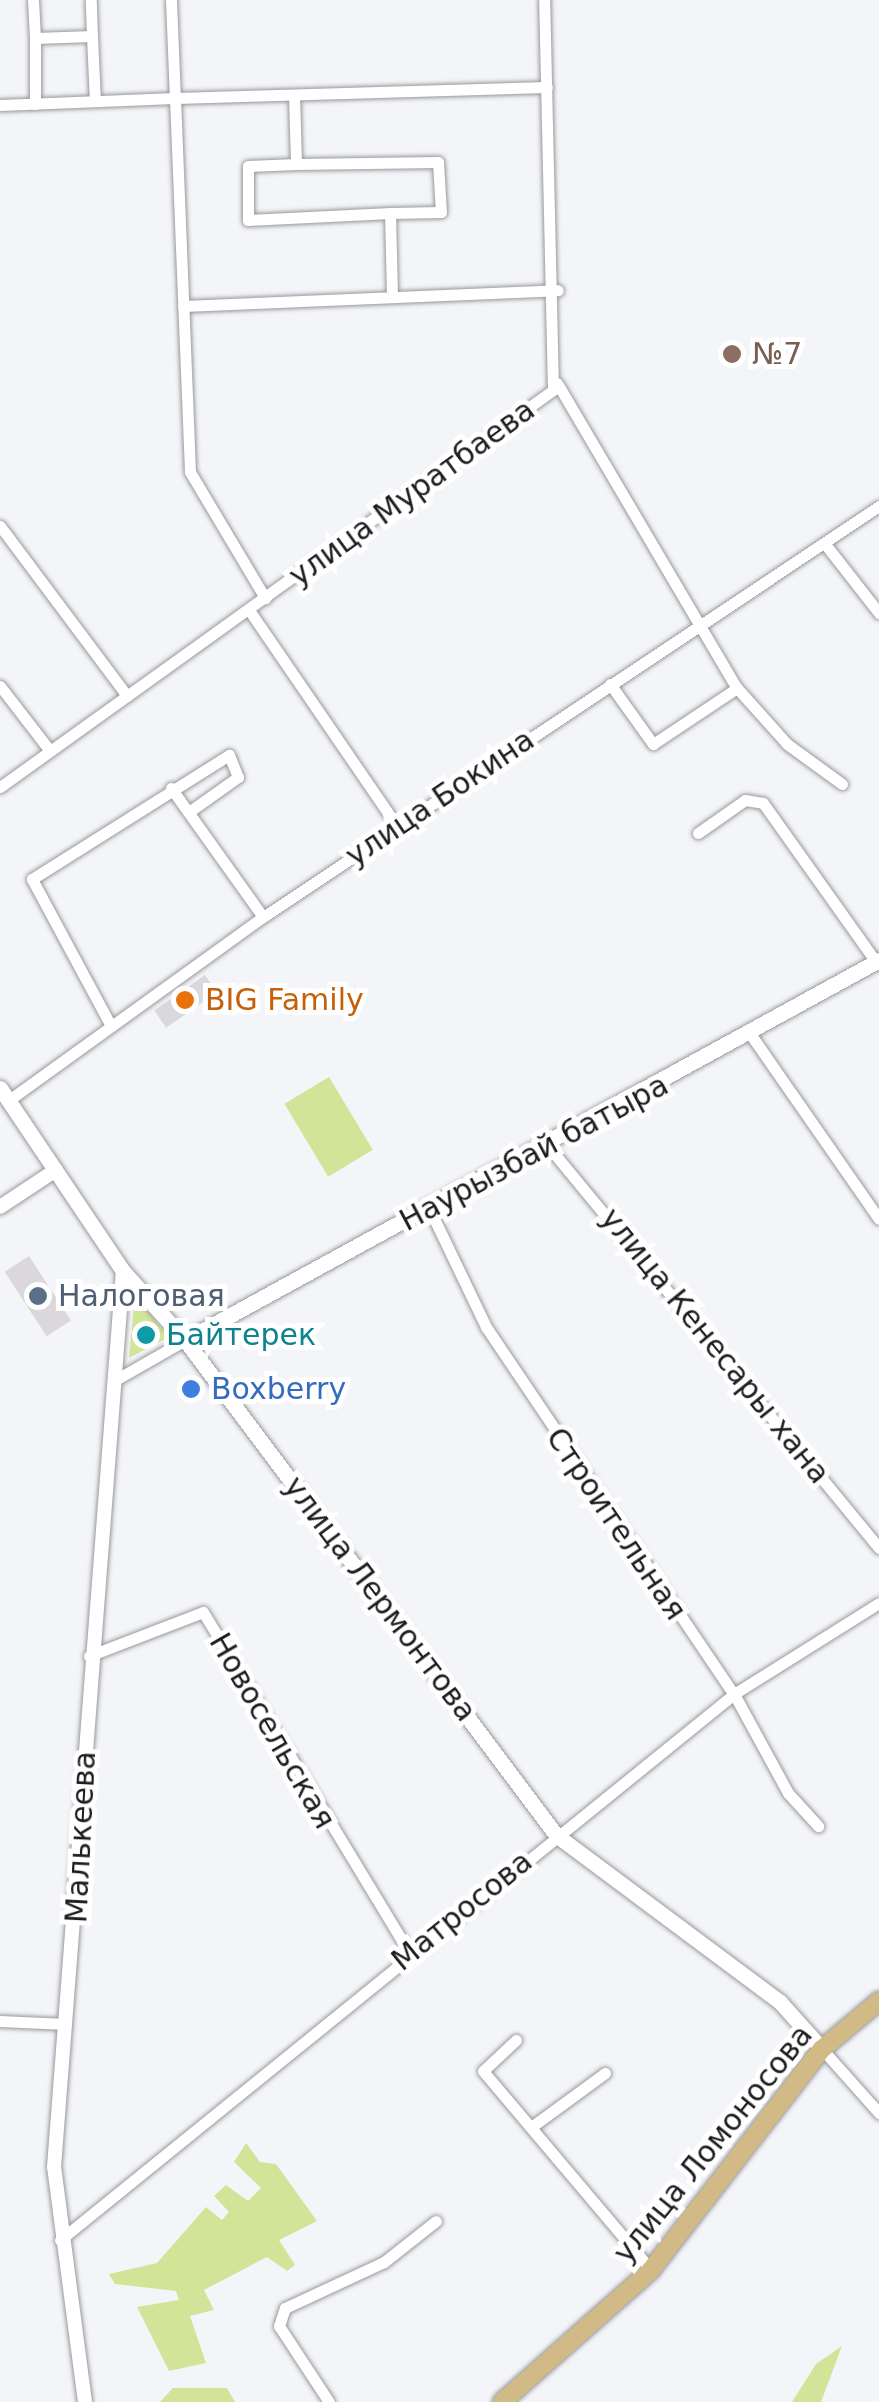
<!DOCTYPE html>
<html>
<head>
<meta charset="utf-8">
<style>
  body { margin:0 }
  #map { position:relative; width:879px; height:2402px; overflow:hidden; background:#f4f5f9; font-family:"DejaVu Sans",sans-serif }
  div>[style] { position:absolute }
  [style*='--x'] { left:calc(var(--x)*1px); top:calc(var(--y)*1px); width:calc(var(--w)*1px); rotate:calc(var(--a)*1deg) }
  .green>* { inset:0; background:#d2e497; transform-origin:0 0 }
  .building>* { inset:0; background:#dad8db; transform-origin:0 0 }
  .roads { filter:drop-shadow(0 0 2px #98999c) drop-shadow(0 0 2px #98999c) }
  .minor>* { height:11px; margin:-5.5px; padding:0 5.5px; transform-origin:5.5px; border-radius:5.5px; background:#fff }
  .tertiary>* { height:14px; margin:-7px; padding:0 7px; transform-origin:7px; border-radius:7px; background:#fff }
  .secondary>* { height:15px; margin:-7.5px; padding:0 7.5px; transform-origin:7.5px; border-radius:7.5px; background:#fff }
  .primary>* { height:18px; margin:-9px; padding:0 9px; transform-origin:9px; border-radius:9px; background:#d1ba85 }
  .dots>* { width:28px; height:28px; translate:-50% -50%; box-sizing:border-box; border:5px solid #fff; border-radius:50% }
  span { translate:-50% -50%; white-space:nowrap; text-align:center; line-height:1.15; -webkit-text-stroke:10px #fff; paint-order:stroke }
  .education-label { font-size:30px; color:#785e54 }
  .left { translate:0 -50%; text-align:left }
  .street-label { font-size:30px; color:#1d1d1f }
  .food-label { font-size:30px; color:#c56008 }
  .service-label { font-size:30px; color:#4e5e75 }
  .culture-label { font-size:30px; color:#0d838f }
  .shop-label { font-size:30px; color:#366cbe }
</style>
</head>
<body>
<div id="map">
  <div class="green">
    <i style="left:329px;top:1077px;width:85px;height:52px;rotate:59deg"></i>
    <i style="clip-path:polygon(135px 1296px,169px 1337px,129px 1358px)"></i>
    <i style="clip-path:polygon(246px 2143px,260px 2162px,276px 2164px,317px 2221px,279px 2240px,295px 2265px,287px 2271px,267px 2257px,204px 2290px,214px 2310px,190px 2316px,206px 2363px,169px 2371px,137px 2307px,179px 2300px,176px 2291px,115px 2284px,109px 2274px,157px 2263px,206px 2207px,222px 2220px,229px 2212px,214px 2196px,226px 2185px,248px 2201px,261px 2188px,234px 2162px)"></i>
    <i style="clip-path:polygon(842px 2346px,821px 2402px,792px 2402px,816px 2364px)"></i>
    <i style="clip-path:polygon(173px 2388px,227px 2388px,235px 2402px,160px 2402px)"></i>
  </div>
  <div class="building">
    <i style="left:205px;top:975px;width:21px;height:62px;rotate:55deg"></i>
    <i style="left:29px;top:1256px;width:77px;height:29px;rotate:57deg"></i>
  </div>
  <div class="roads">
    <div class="minor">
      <i style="--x:33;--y:0;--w:38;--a:87"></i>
      <i style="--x:35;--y:38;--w:57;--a:-2"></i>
      <i style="--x:92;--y:36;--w:36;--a:-92"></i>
      <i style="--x:171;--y:0;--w:98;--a:87.7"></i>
      <i style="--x:175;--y:98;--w:372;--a:-1.7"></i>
      <i style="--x:92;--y:36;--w:65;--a:87.4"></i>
      <i style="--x:294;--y:95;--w:69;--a:88.3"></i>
      <i style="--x:296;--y:164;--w:142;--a:-0.8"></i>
      <i style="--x:438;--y:162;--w:50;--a:86.6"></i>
      <i style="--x:441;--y:212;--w:51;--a:178.9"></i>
      <i style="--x:390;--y:213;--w:84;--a:88.6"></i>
      <i style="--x:35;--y:104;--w:66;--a:-90"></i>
      <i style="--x:0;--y:105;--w:175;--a:-2.3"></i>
      <i style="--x:175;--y:98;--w:374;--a:87.7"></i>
      <i style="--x:190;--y:472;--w:147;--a:59.2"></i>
      <i style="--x:296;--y:164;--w:48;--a:177.6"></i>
      <i style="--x:248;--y:166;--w:54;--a:90"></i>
      <i style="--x:248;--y:220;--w:142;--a:-2.8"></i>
      <i style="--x:183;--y:306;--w:375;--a:-2.4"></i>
      <i style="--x:557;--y:383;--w:354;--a:59.5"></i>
      <i style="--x:737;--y:688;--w:75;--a:48.2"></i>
      <i style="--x:787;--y:744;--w:68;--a:36"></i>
      <i style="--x:0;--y:526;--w:212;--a:53.2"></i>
      <i style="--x:825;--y:544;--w:88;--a:52"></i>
      <i style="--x:249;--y:610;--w:262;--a:55.6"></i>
      <i style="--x:610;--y:684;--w:74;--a:54.4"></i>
      <i style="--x:653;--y:744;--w:101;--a:-33.7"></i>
      <i style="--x:0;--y:686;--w:82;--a:52.4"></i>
      <i style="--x:0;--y:787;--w:681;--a:-35.67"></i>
      <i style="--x:553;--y:390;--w:390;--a:-91.3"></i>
      <i style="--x:171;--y:788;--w:158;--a:54.5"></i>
      <i style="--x:698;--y:833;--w:57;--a:-35.1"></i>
      <i style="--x:745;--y:800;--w:18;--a:9"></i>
      <i style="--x:763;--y:803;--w:195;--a:54.6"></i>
      <i style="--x:111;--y:1026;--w:167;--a:-118.3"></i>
      <i style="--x:32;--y:879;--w:233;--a:-32.2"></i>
      <i style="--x:229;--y:755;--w:24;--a:68"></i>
      <i style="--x:238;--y:777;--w:60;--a:144.5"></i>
      <i style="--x:751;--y:1035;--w:224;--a:55.2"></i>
      <i style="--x:9;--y:1100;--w:313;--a:-35.8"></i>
      <i style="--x:263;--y:917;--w:741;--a:-33.71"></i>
      <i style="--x:548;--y:1146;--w:521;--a:50.53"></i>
      <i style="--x:430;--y:1210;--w:130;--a:64.4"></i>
      <i style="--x:486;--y:1327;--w:443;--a:56"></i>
      <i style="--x:734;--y:1694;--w:113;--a:61.4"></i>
      <i style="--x:788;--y:1793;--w:45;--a:47.7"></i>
      <i style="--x:117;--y:1379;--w:78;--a:-29.8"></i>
      <i style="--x:89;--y:1656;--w:122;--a:-21.1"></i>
      <i style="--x:203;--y:1612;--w:398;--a:58.8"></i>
      <i style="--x:0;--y:2021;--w:66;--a:2.6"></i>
      <i style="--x:516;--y:2040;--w:45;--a:136.8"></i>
      <i style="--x:483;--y:2071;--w:260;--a:49.8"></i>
      <i style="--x:822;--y:2049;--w:86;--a:48.3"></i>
      <i style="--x:534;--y:2125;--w:88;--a:-36.2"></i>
      <i style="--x:60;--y:2240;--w:867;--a:-39.01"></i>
      <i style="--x:734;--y:1694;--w:171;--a:-32.1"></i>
      <i style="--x:329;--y:2402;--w:91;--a:-123.3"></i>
      <i style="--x:279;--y:2326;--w:19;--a:-72"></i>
      <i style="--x:285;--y:2308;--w:109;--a:-24.9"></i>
      <i style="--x:384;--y:2262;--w:66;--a:-38.3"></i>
    </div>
    <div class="tertiary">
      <i style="--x:0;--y:1207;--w:67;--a:-33.5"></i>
      <i style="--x:85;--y:2402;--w:237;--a:-97.5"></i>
      <i style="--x:54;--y:2167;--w:899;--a:-85.6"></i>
    </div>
    <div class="secondary">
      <i style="--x:0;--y:1088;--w:220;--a:56.1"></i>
      <i style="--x:123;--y:1271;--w:93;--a:48.1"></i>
      <i style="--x:185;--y:1340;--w:619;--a:53.15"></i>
      <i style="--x:556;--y:1835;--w:279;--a:36.7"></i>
      <i style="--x:780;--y:2002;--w:63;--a:48.2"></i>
      <i style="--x:185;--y:1340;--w:791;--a:-28.7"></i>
    </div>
    <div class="primary">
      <i style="--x:502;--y:2402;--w:199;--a:-41.5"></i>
      <i style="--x:651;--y:2270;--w:279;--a:-52.3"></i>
      <i style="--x:822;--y:2049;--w:75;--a:-40.1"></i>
    </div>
  </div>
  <div class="dots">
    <i style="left:732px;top:354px;background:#8d6e63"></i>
    <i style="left:185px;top:1000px;background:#e8710a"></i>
    <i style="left:38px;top:1296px;background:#5c6f8a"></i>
    <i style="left:146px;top:1335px;background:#0f9aa8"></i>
    <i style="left:191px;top:1389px;background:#3f7fe0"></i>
  </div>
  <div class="education-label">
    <span class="left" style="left:752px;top:354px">№7</span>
  </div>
  <div class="street-label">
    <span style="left:412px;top:493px;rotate:-36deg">улица Муратбаева</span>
    <span style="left:440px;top:798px;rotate:-34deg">улица Бокина</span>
    <span style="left:534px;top:1153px;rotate:-28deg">Наурызбай батыра</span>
    <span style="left:715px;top:1346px;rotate:51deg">улица Кенесары хана</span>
    <span style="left:616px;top:1524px;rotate:56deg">Строительная</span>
    <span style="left:380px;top:1599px;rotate:53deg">улица Лермонтова</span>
    <span style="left:272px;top:1731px;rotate:60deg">Новосельская</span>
    <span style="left:81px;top:1837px;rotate:-87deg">Малькеева</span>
    <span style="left:462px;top:1911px;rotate:-39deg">Матросова</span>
    <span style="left:713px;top:2144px;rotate:-51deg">улица Ломоносова</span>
  </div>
  <div class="food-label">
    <span class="left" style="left:205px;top:1000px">BIG Family</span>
  </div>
  <div class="service-label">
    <span class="left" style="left:58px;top:1296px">Налоговая</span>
  </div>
  <div class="culture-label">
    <span class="left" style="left:166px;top:1335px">Байтерек</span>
  </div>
  <div class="shop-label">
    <span class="left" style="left:211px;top:1389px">Boxberry</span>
  </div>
</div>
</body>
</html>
